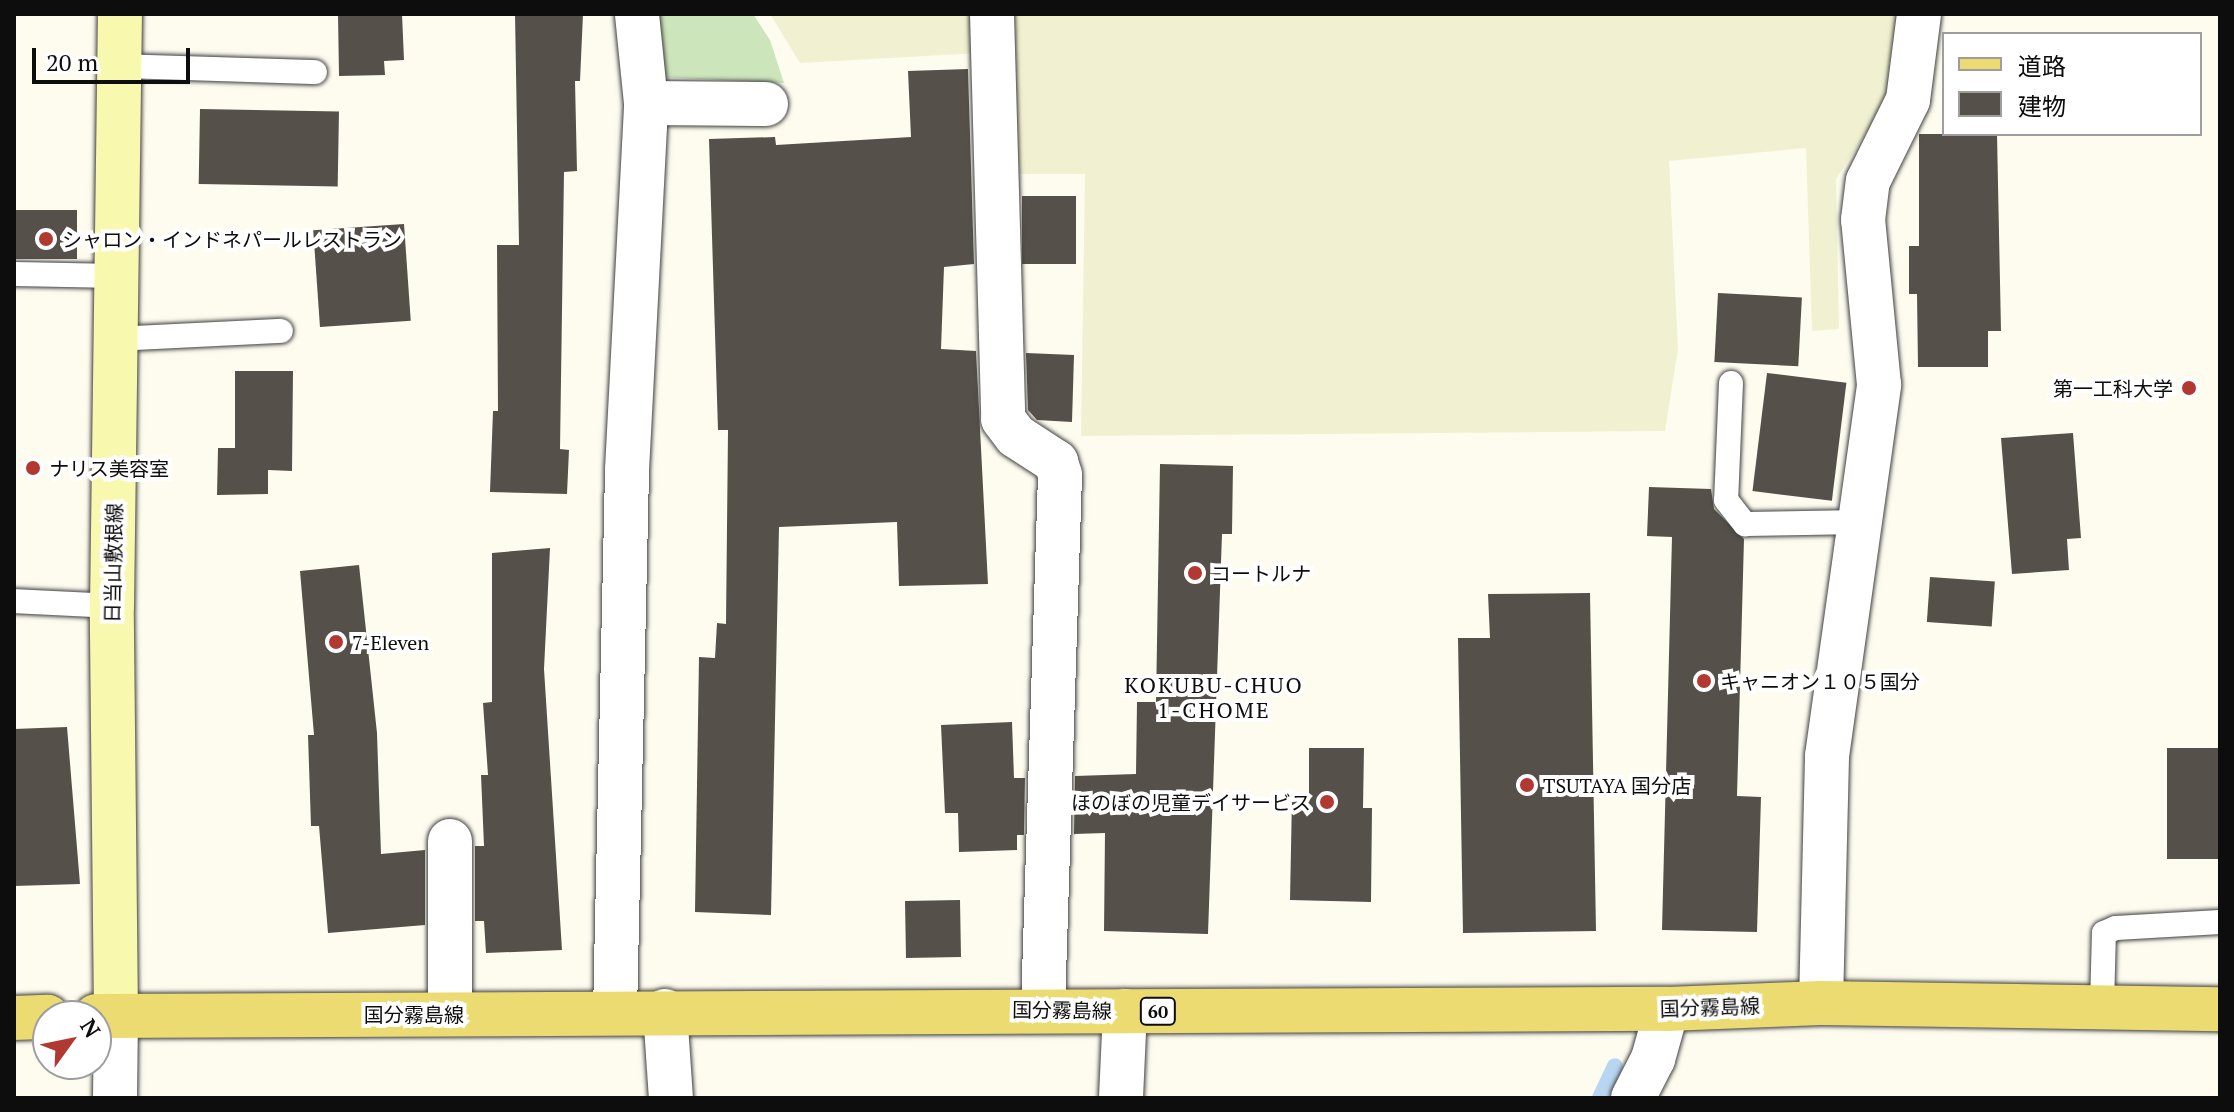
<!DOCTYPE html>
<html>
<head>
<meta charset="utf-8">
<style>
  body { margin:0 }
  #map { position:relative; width:2234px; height:1112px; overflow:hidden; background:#fefcef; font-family:"PT Serif","Noto Sans JP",serif }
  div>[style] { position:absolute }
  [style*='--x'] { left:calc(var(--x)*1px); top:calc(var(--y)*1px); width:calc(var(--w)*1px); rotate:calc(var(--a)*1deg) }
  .farmland>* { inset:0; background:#f1f1d1 }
  .green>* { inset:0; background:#cce5bb }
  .stream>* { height:16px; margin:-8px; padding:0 8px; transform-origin:8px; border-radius:8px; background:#b8d5f1 }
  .building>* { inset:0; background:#55504a; transform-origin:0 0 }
  .roads { filter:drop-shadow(0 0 2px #404040) drop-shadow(0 0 2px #404040) }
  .service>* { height:24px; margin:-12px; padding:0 12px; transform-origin:12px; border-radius:12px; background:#fff }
  .minor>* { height:44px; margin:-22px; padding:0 22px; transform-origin:22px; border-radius:22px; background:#fff }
  .tertiary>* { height:44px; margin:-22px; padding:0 22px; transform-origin:22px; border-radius:22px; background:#fff }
  .secondary>* { height:44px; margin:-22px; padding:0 22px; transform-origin:22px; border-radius:22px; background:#f8f8af }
  .primary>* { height:44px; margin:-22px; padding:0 22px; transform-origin:22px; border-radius:22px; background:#ecdb70 }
  .dots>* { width:22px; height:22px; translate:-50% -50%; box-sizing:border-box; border:4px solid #fff; border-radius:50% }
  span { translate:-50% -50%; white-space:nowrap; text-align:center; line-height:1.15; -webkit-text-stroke:8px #fff; paint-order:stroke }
  .shield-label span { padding:2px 6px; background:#fff; border:2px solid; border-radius:6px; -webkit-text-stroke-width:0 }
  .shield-label { font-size:18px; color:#0d0d0d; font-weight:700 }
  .poi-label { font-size:20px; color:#0d0d0d }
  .left { translate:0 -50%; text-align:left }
  .right { translate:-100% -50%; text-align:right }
  .street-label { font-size:20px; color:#0d0d0d }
  .neighbourhood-label { font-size:22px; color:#0d0d0d; letter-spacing:2px }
  .frame { position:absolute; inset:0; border:16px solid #0d0d0d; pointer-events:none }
  .legend { position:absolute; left:1942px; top:32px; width:260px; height:104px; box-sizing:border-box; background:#fff; border:2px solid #9e9e9e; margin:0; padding:10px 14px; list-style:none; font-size:24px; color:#0d0d0d }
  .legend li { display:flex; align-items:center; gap:16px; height:40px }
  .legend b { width:40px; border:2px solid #9e9e9e }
  .north { position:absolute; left:32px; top:1000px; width:80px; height:80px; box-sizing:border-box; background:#fff; border:2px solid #9e9e9e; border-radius:50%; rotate:57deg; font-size:22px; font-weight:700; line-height:32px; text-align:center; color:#0d0d0d }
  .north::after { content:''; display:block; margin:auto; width:28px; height:36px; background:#b13931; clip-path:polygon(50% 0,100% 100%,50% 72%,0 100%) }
  .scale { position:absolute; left:32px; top:48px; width:158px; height:36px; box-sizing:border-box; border:4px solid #0d0d0d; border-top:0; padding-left:10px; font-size:24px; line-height:28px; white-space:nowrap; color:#0d0d0d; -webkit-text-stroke:6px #fff; paint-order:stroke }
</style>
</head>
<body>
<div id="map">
  <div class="farmland">
    <i style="clip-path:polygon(770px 14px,979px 14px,980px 53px,800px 63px)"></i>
    <i style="clip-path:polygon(1006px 14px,1906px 14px,1907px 35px,1879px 113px,1836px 179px,1839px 329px,1812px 331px,1806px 148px,1669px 161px,1678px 349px,1665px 431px,1081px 436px,1085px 174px,1019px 174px)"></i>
  </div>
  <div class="green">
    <i style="clip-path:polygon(655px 14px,753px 14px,770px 40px,784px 83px,657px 77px)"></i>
  </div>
  <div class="stream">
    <i style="--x:1600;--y:1098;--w:35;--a:-65"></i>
  </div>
  <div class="building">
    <i style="clip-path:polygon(338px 14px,402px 14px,404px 60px,384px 61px,385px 75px,339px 76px)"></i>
    <i style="clip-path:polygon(515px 14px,583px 14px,580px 81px,575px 81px,577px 171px,564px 172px,560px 449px,569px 450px,567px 494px,490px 492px,493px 411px,498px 411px,497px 245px,519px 245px)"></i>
    <i style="clip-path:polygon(968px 69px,974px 264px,944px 267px,941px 349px,976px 351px,988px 584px,899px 586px,897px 522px,779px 527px,771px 915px,695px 912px,699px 657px,715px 658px,717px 623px,726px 624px,728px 430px,718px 430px,709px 139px,775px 137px,776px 145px,911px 137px,908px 71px)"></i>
    <i style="left:200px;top:109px;width:139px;height:75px;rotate:1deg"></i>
    <i style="clip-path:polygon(1919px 134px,1997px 134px,2001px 331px,1988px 331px,1988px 367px,1918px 367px,1917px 294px,1909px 294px,1909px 246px,1919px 246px)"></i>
    <i style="left:1022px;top:196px;width:54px;height:68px"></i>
    <i style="left:14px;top:210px;width:63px;height:49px"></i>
    <i style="left:404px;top:224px;width:97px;height:91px;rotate:86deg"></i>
    <i style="left:1718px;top:293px;width:84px;height:69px;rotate:3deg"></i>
    <i style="clip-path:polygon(1026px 353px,1074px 355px,1072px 422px,1037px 420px,1028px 410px)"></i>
    <i style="clip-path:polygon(235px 371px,293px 371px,292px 471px,268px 470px,268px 494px,217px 495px,218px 448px,235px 448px)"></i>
    <i style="left:1767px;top:373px;width:80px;height:119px;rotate:7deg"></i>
    <i style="clip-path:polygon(2073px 433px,2081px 538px,2067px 539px,2069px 570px,2012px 574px,2001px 438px)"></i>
    <i style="clip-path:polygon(1160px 464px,1233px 466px,1232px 534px,1222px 534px,1208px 934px,1104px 931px,1105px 833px,1074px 834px,1075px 776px,1136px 774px,1137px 702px,1156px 702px)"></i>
    <i style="clip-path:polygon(1649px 487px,1711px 489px,1714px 509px,1744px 539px,1737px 796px,1761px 797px,1757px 932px,1662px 930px,1672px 537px,1647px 536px)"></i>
    <i style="clip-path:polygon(550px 548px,544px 669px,562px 950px,486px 953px,484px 921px,475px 921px,475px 846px,484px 846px,481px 775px,488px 775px,483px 703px,492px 702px,492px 553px)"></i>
    <i style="clip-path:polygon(359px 565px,377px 733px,381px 854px,425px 850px,425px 925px,328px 933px,319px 826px,311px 826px,308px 735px,314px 735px,300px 571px)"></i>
    <i style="left:1930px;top:577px;width:65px;height:45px;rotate:4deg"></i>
    <i style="clip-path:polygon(1590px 593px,1596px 931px,1463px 933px,1458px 638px,1490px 638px,1488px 594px)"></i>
    <i style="clip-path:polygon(1012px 722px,1014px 778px,1025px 778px,1024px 835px,1017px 835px,1017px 850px,959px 852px,958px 813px,945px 813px,941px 725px)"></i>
    <i style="clip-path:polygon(67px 727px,80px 884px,14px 886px,14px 729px)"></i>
    <i style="clip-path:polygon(1309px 748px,1364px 748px,1363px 808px,1372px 808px,1371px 902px,1290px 900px,1292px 797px,1309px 797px)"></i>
    <i style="left:2220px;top:748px;width:111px;height:53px;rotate:90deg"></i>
    <i style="left:960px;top:900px;width:57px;height:55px;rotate:89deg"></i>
  </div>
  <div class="roads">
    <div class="service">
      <i style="--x:120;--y:66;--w:195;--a:1.8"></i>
      <i style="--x:14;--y:274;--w:104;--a:1.1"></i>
      <i style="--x:116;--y:339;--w:165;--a:-2.8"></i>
      <i style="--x:1731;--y:383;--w:117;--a:92.4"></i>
      <i style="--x:1726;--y:500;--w:31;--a:52"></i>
      <i style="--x:1745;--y:524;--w:118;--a:-1"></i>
      <i style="--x:14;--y:601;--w:98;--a:2.9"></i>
      <i style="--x:2102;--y:1007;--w:74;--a:-88.5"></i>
      <i style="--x:2104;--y:933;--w:13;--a:-23"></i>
      <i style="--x:2116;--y:928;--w:104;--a:-3.3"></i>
    </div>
    <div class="minor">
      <i style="--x:992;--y:14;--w:405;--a:88.4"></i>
      <i style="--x:1003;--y:419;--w:21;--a:53"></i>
      <i style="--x:1016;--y:436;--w:48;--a:33"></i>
      <i style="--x:1056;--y:462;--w:14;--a:73"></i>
      <i style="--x:1060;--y:475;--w:533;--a:91.83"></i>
      <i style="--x:646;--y:103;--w:120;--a:0.5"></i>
      <i style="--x:1821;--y:1003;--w:247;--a:-88.6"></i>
      <i style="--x:1827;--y:756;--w:375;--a:-82"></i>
      <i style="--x:1879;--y:385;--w:166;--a:-95.5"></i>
      <i style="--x:1863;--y:220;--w:39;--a:-83"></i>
      <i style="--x:1868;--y:181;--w:90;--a:-63.7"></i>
      <i style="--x:1908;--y:100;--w:87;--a:-82.7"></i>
      <i style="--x:665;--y:1011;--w:87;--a:86.1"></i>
      <i style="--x:450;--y:1013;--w:172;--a:-90"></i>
      <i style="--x:615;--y:1013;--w:543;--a:-88.73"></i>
      <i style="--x:627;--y:470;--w:367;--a:-87"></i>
      <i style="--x:646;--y:103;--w:89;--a:-95.8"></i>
      <i style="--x:1121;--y:1098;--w:87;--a:-87.4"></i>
      <i style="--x:1633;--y:1098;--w:44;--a:-62.9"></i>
      <i style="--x:1653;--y:1059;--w:52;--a:-74.4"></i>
    </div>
    <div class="tertiary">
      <i style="--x:115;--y:1098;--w:82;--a:-89.3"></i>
    </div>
    <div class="secondary">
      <i style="--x:116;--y:1016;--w:410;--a:-90.6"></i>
      <i style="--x:112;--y:606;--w:592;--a:-89.23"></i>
    </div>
    <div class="primary">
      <i style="--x:96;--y:1016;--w:1571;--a:-0.26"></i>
      <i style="--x:1667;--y:1009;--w:154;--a:-2.2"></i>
      <i style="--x:1821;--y:1003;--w:399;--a:0.9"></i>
      <i style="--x:14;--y:1018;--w:34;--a:-2"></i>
    </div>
  </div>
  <div class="dots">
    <i style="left:46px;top:239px;background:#b13931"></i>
    <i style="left:2189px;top:388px;background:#b13931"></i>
    <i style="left:33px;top:468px;background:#b13931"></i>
    <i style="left:1195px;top:573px;background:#b13931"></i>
    <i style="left:336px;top:642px;background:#b13931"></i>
    <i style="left:1704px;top:681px;background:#b13931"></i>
    <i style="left:1527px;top:785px;background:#b13931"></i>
    <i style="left:1327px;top:802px;background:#b13931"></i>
  </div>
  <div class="shield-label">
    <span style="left:1158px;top:1011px">60</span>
  </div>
  <div class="poi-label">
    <span class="left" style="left:62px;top:239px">シャロン・インドネパールレストラン</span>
    <span class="right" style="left:2173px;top:388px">第一工科大学</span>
    <span class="left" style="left:49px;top:468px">ナリス美容室</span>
    <span class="left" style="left:1211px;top:573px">コートルナ</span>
    <span class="left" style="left:352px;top:642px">7-Eleven</span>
    <span class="left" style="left:1720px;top:681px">キャニオン１０５国分</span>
    <span class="left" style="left:1543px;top:785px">TSUTAYA 国分店</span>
    <span class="right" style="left:1311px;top:802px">ほのぼの児童デイサービス</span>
  </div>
  <div class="street-label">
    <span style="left:113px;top:563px;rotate:-89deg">日当山敷根線</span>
    <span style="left:1710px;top:1007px;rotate:-2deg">国分霧島線</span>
    <span style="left:1062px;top:1010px;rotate:1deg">国分霧島線</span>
    <span style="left:414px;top:1014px">国分霧島線</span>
  </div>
  <div class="neighbourhood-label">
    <span style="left:1214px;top:697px">KOKUBU-CHUO<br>1-CHOME</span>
  </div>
  <div class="frame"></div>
  <ul class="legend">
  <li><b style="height:10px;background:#ecdb70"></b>道路</li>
  <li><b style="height:22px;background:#55504a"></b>建物</li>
  </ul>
  <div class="north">N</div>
  <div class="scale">20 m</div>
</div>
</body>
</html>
